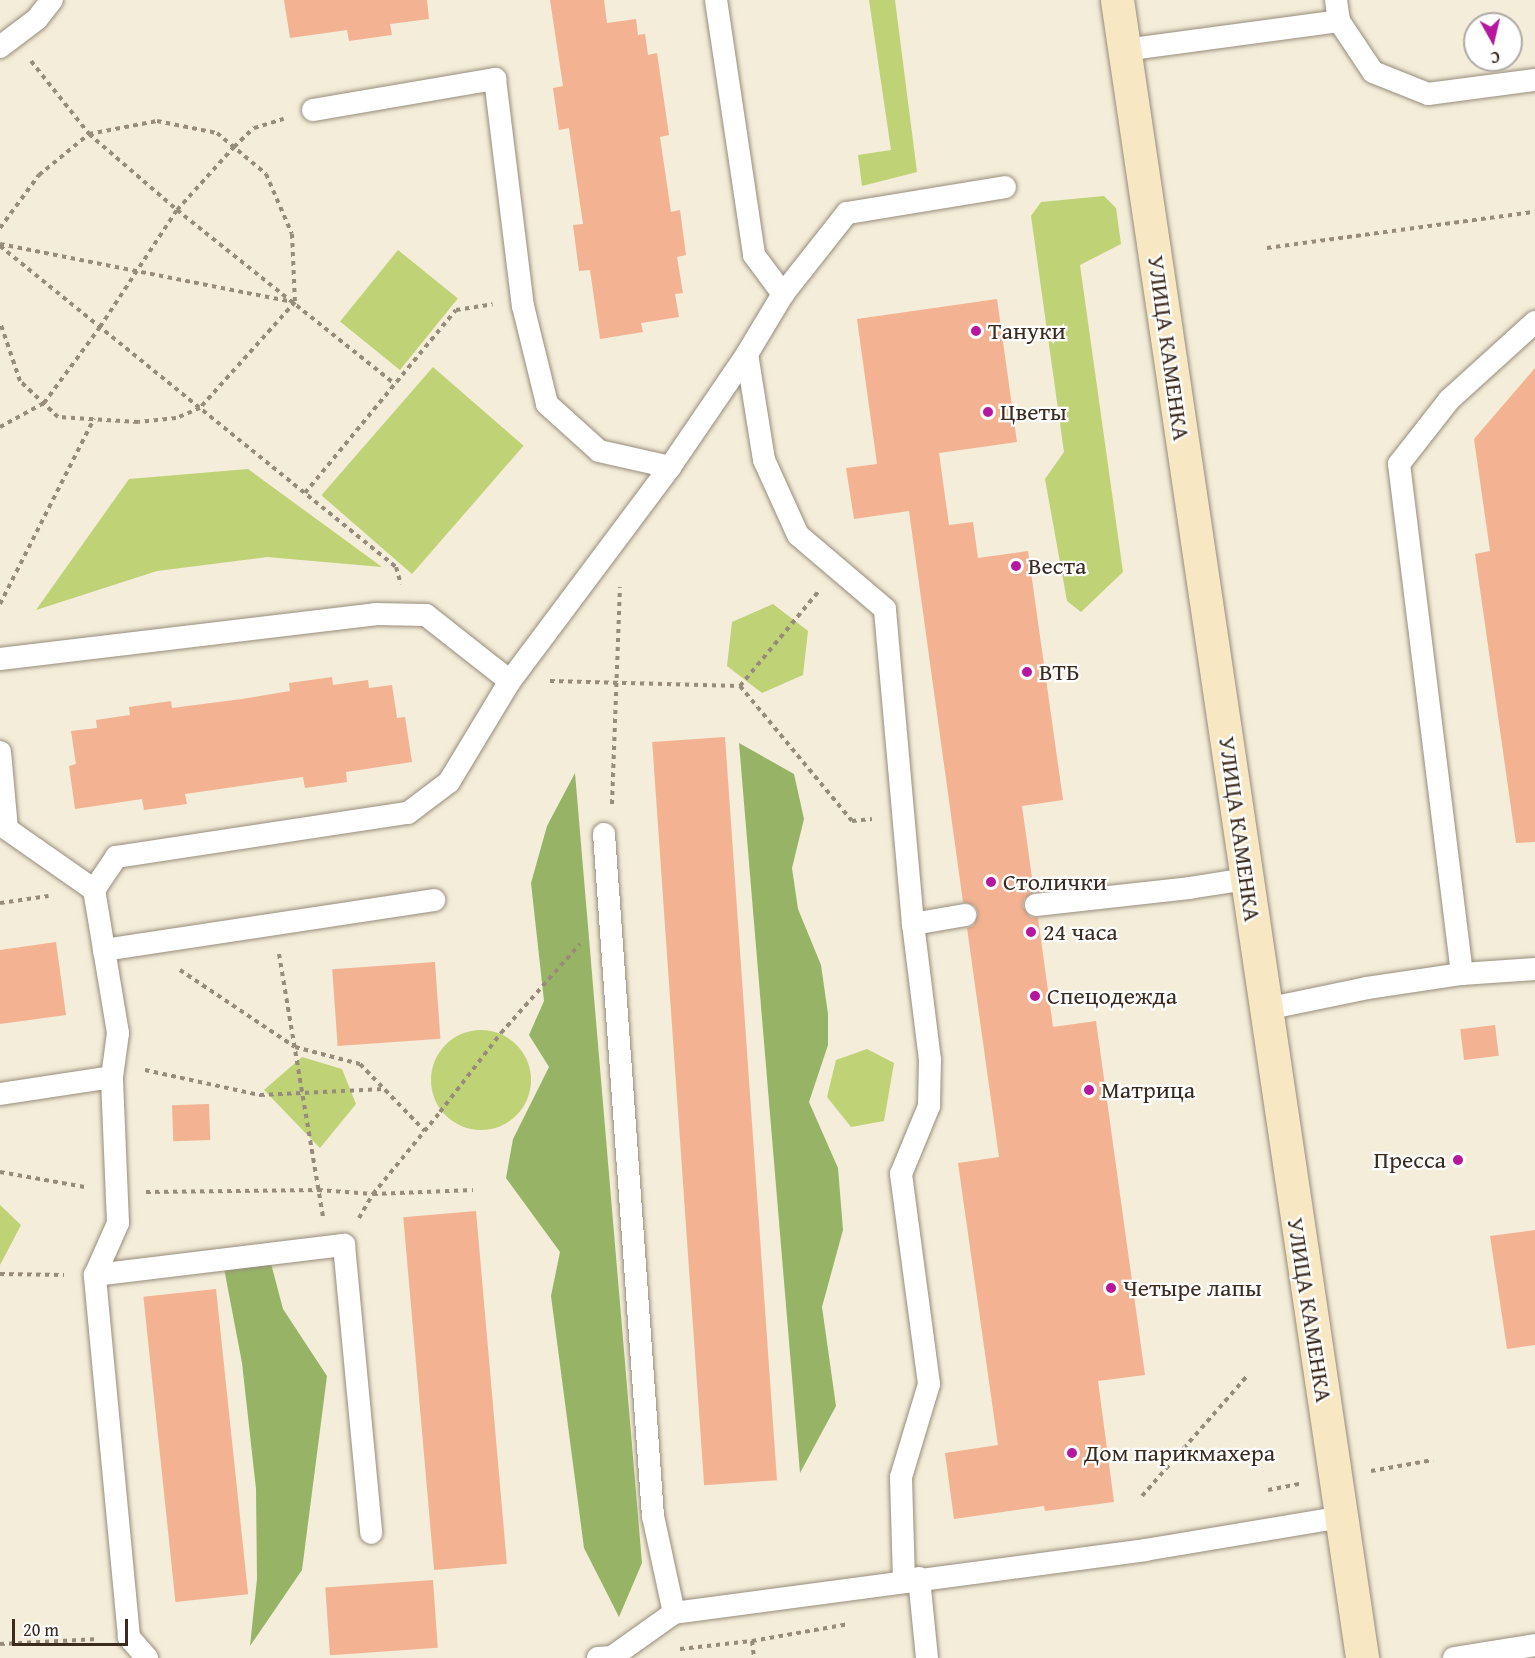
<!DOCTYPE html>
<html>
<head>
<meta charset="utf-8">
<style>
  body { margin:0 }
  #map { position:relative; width:1535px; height:1658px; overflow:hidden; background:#f3edd9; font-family:"Gentium Book Plus",serif }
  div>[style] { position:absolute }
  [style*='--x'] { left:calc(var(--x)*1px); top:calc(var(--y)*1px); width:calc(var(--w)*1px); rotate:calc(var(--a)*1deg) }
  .green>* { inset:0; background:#bfd275; transform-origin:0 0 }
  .round { border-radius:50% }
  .forest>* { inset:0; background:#97b466 }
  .building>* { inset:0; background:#f3b292; transform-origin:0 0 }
  .path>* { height:4px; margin-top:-2px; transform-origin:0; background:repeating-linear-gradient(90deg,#978c7c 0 4.5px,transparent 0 9px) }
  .roads { filter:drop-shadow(0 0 2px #978c7c) drop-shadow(0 0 2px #978c7c) }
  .lane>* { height:22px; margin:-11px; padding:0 11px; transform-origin:11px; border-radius:11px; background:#fff }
  .secondary>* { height:33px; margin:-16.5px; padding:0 16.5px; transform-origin:16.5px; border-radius:16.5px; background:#f7e8c3 }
  .dots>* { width:16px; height:16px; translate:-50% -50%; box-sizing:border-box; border:3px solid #fff; border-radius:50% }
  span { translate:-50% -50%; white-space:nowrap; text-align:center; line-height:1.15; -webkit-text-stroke:4.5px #fff; paint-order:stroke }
  .poi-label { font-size:24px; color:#3b2a1e }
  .left { translate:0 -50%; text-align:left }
  .right { translate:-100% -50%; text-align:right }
  .street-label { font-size:24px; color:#3b2a1e }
  .north { position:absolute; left:1463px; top:12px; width:60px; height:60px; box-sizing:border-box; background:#fff; border:2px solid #b1aaa5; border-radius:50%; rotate:172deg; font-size:16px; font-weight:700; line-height:24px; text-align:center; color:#3b2a1e }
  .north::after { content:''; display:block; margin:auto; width:21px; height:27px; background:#b5179e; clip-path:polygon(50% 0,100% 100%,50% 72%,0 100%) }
  .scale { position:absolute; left:12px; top:1619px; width:116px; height:27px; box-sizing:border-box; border:3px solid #3b2a1e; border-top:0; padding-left:8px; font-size:18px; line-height:21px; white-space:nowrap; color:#3b2a1e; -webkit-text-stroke:4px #fff; paint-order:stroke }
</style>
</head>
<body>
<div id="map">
  <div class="green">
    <i style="clip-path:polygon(869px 0,895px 0,917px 172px,862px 186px,858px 155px,891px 150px)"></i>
    <i style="clip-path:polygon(1104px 196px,1116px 208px,1121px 244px,1080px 265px,1123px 572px,1081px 612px,1067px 601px,1045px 479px,1064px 452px,1031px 216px,1041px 202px)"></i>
    <i style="left:398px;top:250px;width:77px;height:92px;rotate:39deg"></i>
    <i style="left:433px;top:367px;width:120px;height:170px;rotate:41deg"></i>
    <i style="clip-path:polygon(248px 469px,382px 567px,267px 557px,157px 571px,36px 610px,129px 479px)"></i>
    <i style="clip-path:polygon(773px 604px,808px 631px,803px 675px,762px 693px,727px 666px,732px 622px)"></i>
    <i class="round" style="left:431px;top:1030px;width:100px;height:100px"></i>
    <i style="clip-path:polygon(867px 1049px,894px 1063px,884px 1121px,851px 1127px,827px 1097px,836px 1060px)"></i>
    <i style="clip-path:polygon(302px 1057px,342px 1069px,356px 1104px,320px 1148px,264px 1090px)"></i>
    <i style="clip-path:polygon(0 1205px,21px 1225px,0 1265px)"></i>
  </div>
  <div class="forest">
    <i style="clip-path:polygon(739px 743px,794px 774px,804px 819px,792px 868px,798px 909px,821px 965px,828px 1014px,828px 1045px,809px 1102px,838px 1168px,843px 1230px,822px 1307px,836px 1406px,800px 1473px)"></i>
    <i style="clip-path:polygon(575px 773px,642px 1563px,619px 1617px,584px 1548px,551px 1296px,560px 1252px,506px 1178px,513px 1139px,549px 1067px,529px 1035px,544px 1001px,531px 883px,547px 826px)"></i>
    <i style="clip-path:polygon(268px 1252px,283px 1309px,327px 1376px,302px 1570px,250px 1646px,257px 1579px,256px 1489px,242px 1363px,223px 1263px)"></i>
  </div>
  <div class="building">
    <i style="clip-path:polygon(284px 0,427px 0,429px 19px,390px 24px,392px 35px,349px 41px,347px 30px,290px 38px)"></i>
    <i style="clip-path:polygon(550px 0,604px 0,607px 23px,636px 19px,638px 35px,645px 34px,648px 55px,657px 53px,669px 135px,660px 137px,671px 212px,680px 210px,686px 255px,677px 257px,683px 293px,675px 294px,679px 317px,641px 323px,643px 332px,600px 339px,590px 270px,579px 271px,573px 225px,583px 224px,569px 128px,559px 130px,553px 88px,563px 86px)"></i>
    <i style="clip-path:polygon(997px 299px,1017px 442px,939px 453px,949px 525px,973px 522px,978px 558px,1028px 551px,1063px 800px,1022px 806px,1034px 892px,1024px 899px,1023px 907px,1030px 917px,1038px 918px,1053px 1027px,1096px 1021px,1145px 1375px,1098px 1381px,1114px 1502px,1045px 1511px,1044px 1506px,954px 1519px,945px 1453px,998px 1445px,958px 1163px,999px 1157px,967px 928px,974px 925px,978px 913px,975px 906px,963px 902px,909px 511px,854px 519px,846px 468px,877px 464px,857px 319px)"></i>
    <i style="clip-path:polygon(1535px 368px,1535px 842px,1516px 843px,1475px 554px,1490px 551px,1474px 439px)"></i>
    <i style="clip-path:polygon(332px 677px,333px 685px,368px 680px,369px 688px,392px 685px,397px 718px,405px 717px,412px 762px,346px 772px,347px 782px,305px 788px,303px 777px,185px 794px,187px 804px,144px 810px,142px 799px,75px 809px,69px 766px,76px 764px,71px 731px,97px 728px,96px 720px,130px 715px,129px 707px,171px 701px,172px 708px,242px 699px,290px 691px,289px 683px)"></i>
    <i style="left:725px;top:737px;width:745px;height:73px;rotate:86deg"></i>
    <i style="clip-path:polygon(56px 942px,66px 1015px,0 1024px,0 950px)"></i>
    <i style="left:435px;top:962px;width:77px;height:103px;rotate:86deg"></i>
    <i style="left:1495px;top:1025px;width:31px;height:35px;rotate:83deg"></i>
    <i style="left:209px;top:1104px;width:36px;height:37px;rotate:88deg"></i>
    <i style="left:476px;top:1211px;width:354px;height:73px;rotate:85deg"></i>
    <i style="clip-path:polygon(1535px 1230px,1535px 1345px,1507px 1349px,1490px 1236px)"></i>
    <i style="left:216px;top:1289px;width:307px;height:73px;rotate:84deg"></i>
    <i style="left:433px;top:1580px;width:68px;height:108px;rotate:86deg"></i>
  </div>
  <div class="path">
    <i style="--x:31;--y:61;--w:93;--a:51.5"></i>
    <i style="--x:89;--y:134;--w:116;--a:40.8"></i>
    <i style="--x:177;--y:210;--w:279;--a:38.6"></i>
    <i style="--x:0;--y:228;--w:66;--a:-53.7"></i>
    <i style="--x:39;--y:175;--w:65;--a:-39.4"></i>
    <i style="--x:89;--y:134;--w:69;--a:-10.8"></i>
    <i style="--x:157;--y:121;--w:61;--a:11.3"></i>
    <i style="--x:217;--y:133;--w:64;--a:39.9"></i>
    <i style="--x:266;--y:174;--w:65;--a:66.6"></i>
    <i style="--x:292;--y:234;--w:68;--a:87.5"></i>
    <i style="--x:295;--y:302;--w:142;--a:131.9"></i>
    <i style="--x:200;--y:408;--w:26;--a:157"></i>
    <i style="--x:176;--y:418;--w:38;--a:174"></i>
    <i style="--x:138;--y:422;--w:80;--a:-176.4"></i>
    <i style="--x:58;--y:417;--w:52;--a:-136.5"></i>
    <i style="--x:20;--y:381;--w:62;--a:-108.7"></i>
    <i style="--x:0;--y:244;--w:300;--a:11.2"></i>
    <i style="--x:0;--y:246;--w:510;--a:39.03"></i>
    <i style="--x:396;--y:567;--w:18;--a:74"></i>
    <i style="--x:1267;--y:248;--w:270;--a:-7.7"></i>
    <i style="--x:0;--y:427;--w:50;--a:-28.6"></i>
    <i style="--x:44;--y:403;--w:94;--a:-53.6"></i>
    <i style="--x:100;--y:327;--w:140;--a:-56.7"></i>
    <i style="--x:177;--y:210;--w:85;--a:-47.9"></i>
    <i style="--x:234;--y:147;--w:28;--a:-44"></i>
    <i style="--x:254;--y:128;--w:31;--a:-17"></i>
    <i style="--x:305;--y:493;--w:237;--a:-50.5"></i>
    <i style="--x:456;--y:310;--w:37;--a:-9"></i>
    <i style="--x:0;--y:604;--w:208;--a:-63.1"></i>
    <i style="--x:550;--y:681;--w:190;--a:1.5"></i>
    <i style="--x:740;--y:686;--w:175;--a:50.3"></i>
    <i style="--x:852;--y:821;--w:20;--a:-6"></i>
    <i style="--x:740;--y:686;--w:122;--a:-50.3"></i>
    <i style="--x:612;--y:804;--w:217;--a:-87.9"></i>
    <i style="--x:0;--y:903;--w:49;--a:-8.1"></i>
    <i style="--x:279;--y:954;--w:266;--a:80.5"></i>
    <i style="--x:180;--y:970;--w:138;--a:33.8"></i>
    <i style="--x:295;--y:1047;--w:67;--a:14.7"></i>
    <i style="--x:360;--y:1064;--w:93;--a:45.9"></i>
    <i style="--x:145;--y:1070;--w:118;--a:12.3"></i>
    <i style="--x:260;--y:1095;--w:124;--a:-2.8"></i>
    <i style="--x:0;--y:1172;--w:86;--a:10"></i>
    <i style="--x:146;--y:1192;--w:172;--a:-0.7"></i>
    <i style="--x:318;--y:1190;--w:55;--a:4.2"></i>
    <i style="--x:373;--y:1194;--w:100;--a:-2.3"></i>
    <i style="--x:359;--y:1218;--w:28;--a:-60"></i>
    <i style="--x:373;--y:1194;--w:106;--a:-50.7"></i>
    <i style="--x:440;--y:1112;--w:100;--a:-52.3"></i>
    <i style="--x:501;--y:1033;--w:119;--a:-48.4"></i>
    <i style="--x:0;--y:1274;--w:64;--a:0.9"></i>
    <i style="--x:1371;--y:1471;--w:63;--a:-10.1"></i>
    <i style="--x:1268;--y:1490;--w:32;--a:-11"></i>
    <i style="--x:1142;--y:1496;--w:161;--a:-48.8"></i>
    <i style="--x:752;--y:1641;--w:17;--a:83"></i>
    <i style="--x:0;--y:1644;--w:99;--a:-2.9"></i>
    <i style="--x:680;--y:1649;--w:72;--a:-6.3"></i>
    <i style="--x:752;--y:1641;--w:97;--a:-10"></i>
  </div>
  <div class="roads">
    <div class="lane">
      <i style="--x:716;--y:0;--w:258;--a:81.5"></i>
      <i style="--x:754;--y:255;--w:49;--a:53.4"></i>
      <i style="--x:1336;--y:0;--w:21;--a:82"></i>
      <i style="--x:1339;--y:21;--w:61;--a:56.3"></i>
      <i style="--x:1373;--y:72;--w:59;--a:21.8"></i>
      <i style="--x:1428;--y:94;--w:108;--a:-7.5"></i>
      <i style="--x:0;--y:47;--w:46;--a:-37.1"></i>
      <i style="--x:37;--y:19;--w:24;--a:-52"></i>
      <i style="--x:1125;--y:50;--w:216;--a:-7.7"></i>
      <i style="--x:313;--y:110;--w:185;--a:-9.7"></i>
      <i style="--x:495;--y:79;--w:229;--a:83"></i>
      <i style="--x:523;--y:306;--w:101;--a:76.2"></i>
      <i style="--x:547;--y:404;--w:70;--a:42.1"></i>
      <i style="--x:599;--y:451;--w:73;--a:12.7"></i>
      <i style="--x:0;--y:659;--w:378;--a:-6.8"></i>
      <i style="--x:375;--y:614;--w:51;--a:1.1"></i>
      <i style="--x:426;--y:615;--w:107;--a:38.2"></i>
      <i style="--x:0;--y:752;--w:77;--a:84.8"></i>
      <i style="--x:7;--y:829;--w:106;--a:35"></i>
      <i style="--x:604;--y:834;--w:684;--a:85.89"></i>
      <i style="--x:653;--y:1516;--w:99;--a:77.8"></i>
      <i style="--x:1036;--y:905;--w:154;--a:-6.3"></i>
      <i style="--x:1189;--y:888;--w:59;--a:-8.8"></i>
      <i style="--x:913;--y:924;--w:316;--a:-95.1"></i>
      <i style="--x:885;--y:609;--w:114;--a:-139.6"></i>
      <i style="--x:798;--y:535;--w:82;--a:-114.4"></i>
      <i style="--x:764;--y:460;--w:107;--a:-99.1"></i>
      <i style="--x:747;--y:354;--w:70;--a:-59"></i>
      <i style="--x:783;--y:294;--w:103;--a:-51.7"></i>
      <i style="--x:847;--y:213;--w:160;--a:-9.3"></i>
      <i style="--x:104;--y:950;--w:334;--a:-8.6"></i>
      <i style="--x:1462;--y:974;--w:514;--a:-97.04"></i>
      <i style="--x:1399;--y:464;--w:81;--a:-52"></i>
      <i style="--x:1449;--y:400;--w:116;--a:-42.2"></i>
      <i style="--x:1266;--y:1009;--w:103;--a:-11.7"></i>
      <i style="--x:1367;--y:988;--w:96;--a:-8.4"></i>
      <i style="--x:1462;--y:974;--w:73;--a:-3.9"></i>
      <i style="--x:0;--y:1094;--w:113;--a:-8.6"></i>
      <i style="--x:95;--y:1275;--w:251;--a:-6.9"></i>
      <i style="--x:344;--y:1245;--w:289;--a:84.6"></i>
      <i style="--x:919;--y:1578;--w:80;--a:84.3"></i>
      <i style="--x:904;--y:1580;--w:103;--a:-91.7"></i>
      <i style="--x:901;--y:1477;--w:97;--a:-73.2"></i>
      <i style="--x:929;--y:1384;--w:212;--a:-97.6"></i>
      <i style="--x:901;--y:1174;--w:74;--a:-67.6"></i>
      <i style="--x:929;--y:1106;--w:46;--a:-88.8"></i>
      <i style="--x:930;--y:1060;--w:137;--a:-97.1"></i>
      <i style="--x:913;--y:924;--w:53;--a:-9.8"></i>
      <i style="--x:147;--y:1658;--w:28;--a:-131"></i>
      <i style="--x:129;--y:1637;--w:364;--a:-95.4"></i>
      <i style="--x:95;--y:1275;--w:57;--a:-66.1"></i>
      <i style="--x:118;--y:1223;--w:146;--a:-92.4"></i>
      <i style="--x:112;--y:1077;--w:44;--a:-82.2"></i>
      <i style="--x:118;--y:1033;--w:145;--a:-99.5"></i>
      <i style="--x:94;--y:890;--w:40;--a:-56"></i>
      <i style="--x:116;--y:857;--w:295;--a:-8.6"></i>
      <i style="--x:408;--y:813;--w:51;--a:-37.1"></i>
      <i style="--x:449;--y:782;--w:118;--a:-58.9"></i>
      <i style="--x:510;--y:681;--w:267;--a:-53.2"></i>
      <i style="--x:670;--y:467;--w:137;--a:-55.7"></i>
      <i style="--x:598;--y:1658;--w:14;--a:-4"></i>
      <i style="--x:612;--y:1657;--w:76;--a:-35.4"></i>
      <i style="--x:674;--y:1613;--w:475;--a:-7.6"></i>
      <i style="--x:1145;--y:1550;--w:200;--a:-9.5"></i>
      <i style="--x:1454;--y:1658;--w:82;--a:-9.1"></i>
    </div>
    <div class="secondary">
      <i style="--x:1117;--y:0;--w:1676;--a:81.59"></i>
    </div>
  </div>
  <div class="dots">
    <i style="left:976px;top:331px;background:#b5179e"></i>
    <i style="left:988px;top:412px;background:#b5179e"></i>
    <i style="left:1016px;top:566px;background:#b5179e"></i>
    <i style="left:1027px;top:672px;background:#b5179e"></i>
    <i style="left:991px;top:882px;background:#b5179e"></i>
    <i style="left:1031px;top:932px;background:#b5179e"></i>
    <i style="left:1035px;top:996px;background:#b5179e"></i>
    <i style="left:1089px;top:1090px;background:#b5179e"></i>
    <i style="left:1458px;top:1160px;background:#b5179e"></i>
    <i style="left:1111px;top:1288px;background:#b5179e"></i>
    <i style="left:1072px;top:1453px;background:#b5179e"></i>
  </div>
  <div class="poi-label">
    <span class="left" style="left:988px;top:331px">Тануки</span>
    <span class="left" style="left:1000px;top:412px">Цветы</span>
    <span class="left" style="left:1028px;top:566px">Веста</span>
    <span class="left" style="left:1039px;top:672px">ВТБ</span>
    <span class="left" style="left:1003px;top:882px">Столички</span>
    <span class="left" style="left:1043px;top:932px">24 часа</span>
    <span class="left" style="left:1047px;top:996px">Спецодежда</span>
    <span class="left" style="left:1101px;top:1090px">Матрица</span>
    <span class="right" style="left:1446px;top:1160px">Пресса</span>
    <span class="left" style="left:1123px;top:1288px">Четыре лапы</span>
    <span class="left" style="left:1084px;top:1453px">Дом парикмахера</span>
  </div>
  <div class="street-label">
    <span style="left:1169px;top:348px;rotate:82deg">УЛИЦА КАМЕНКА</span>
    <span style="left:1240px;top:829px;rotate:82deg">УЛИЦА КАМЕНКА</span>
    <span style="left:1310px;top:1310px;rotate:81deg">УЛИЦА КАМЕНКА</span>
  </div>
  <div class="north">С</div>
  <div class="scale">20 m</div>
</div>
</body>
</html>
